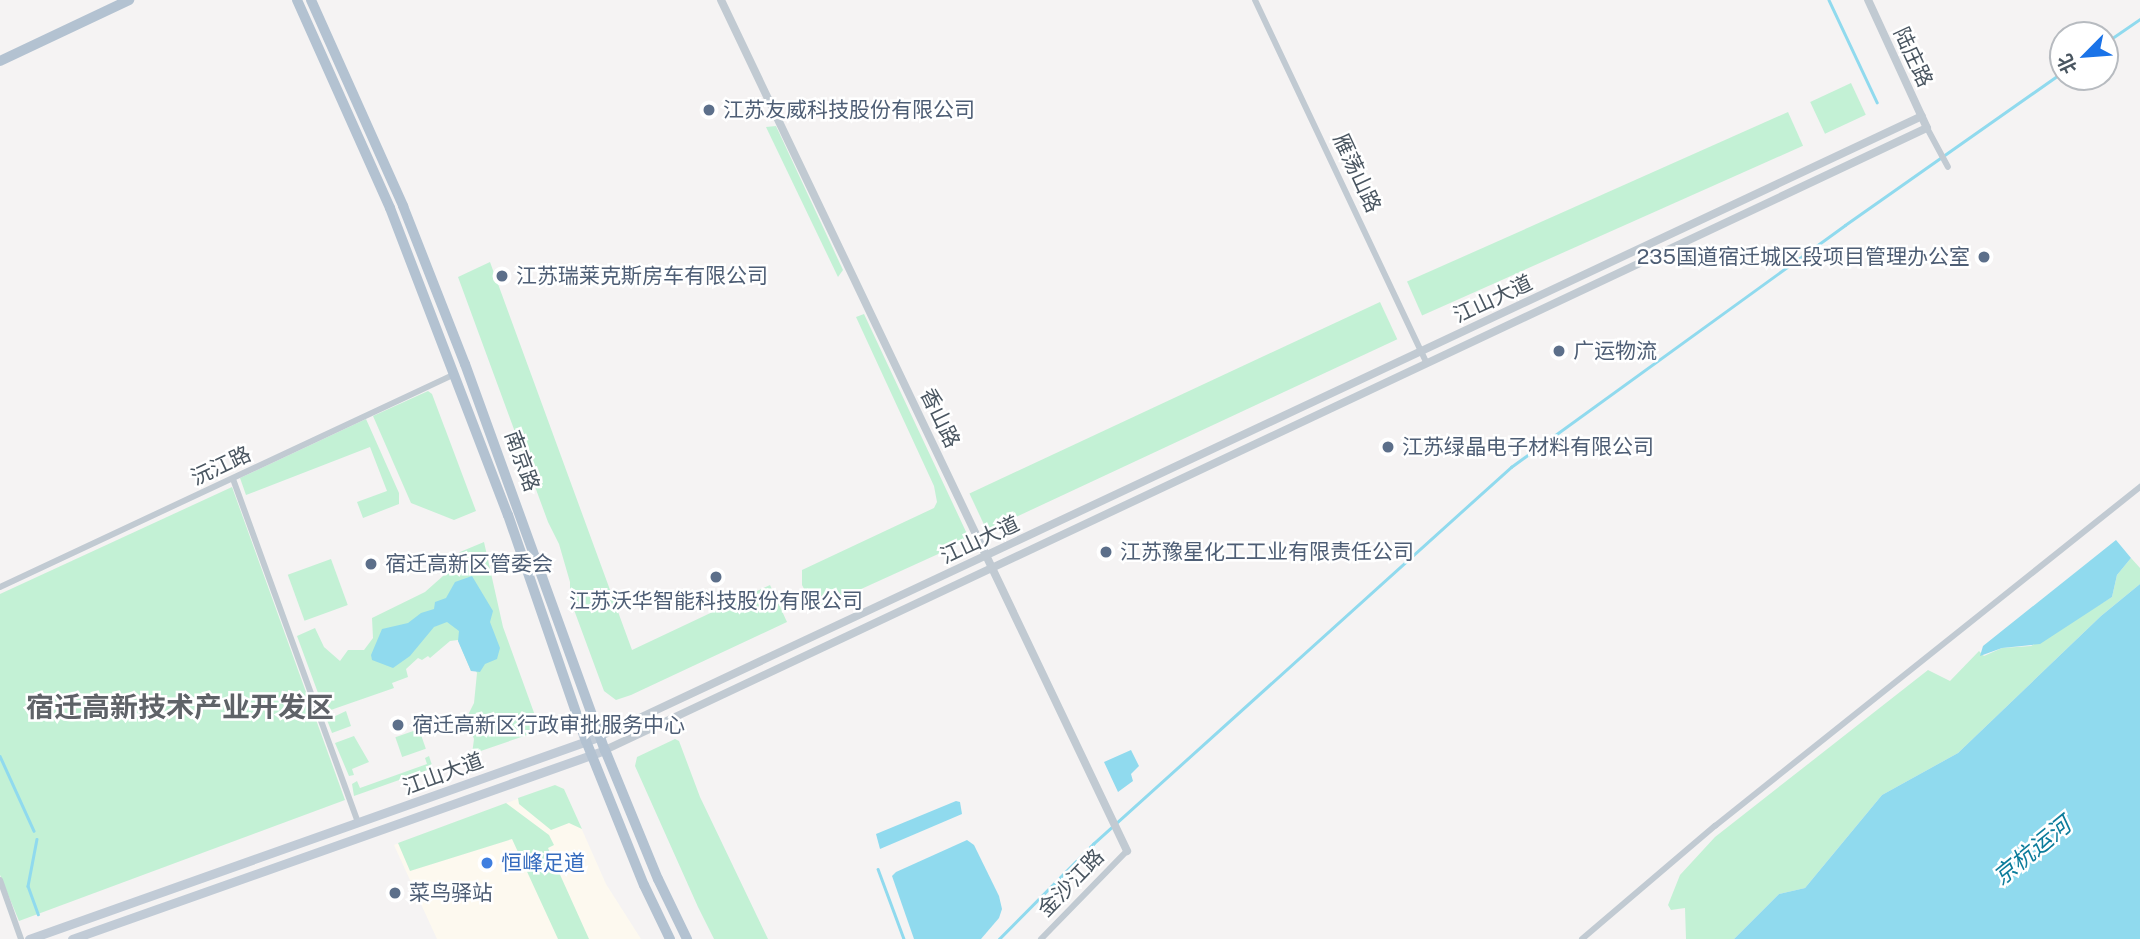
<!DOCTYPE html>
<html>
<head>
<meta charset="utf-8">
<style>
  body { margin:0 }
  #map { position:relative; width:2140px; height:939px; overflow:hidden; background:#f5f3f3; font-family:"Public Sans","Noto Sans SC",sans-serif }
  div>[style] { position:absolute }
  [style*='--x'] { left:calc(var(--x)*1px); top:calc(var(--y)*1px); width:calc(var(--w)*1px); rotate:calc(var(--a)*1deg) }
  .commercial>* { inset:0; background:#fdf9ef }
  .green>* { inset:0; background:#c3f1d5; transform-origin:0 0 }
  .water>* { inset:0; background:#90daee }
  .stream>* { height:2.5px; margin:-1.25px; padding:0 1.25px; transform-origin:1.25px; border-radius:1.25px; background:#90daee }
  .minor>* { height:6px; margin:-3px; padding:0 3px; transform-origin:3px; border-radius:3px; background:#c1cad2 }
  .tertiary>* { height:8px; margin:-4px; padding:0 4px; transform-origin:4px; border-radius:4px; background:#c1cad2 }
  .secondary>* { height:9px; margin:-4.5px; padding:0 4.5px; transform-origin:4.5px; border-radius:4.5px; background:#c1cbd6 }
  .primary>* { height:10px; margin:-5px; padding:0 5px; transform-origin:5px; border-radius:5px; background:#b3c2d1 }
  .dots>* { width:19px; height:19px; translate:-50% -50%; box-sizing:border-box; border:4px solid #fff; border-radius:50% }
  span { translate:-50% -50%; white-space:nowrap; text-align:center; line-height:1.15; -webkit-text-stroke:5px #fff; paint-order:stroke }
  .street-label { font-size:21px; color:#4a5661 }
  .service-label { font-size:21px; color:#4e5e75 }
  .left { translate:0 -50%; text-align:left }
  .right { translate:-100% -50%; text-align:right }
  .shop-label { font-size:21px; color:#366cbe }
  .water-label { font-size:23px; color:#0c7c9b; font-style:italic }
  .district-label { font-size:28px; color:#5f6368; font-weight:700 }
  .north { position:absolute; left:2049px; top:21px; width:70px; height:70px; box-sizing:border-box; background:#fff; border:2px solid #b7bbc0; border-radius:50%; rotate:245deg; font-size:19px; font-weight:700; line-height:28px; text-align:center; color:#4a5661 }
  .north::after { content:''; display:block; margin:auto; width:24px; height:32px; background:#1a73e8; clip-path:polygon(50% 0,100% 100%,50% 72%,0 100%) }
</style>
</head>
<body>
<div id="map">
  <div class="commercial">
    <i style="clip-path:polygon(555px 785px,564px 789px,606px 884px,641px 939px,437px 939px,394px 845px)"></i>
  </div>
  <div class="green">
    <i style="left:1851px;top:83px;width:35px;height:45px;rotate:65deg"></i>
    <i style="left:1788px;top:112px;width:37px;height:417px;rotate:66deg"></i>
    <i style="clip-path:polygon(776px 126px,843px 270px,838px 277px,766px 127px)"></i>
    <i style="clip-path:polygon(490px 262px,632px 650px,770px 585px,787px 622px,631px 695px,616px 700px,604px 691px,570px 599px,570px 582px,559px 544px,548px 522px,458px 277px)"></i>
    <i style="left:1380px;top:302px;width:41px;height:453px;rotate:65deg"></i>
    <i style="clip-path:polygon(864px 314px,968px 536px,958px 545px,815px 610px,802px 585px,802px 570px,934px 508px,937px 502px,934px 486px,856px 317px)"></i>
    <i style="clip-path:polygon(428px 391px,432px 394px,476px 511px,454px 520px,411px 503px,373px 416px)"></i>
    <i style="clip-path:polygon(366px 419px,399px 493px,399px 504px,363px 518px,357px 502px,387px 491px,370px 447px,246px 495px,240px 478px)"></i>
    <i style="clip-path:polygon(232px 487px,345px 800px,19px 921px,0 875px,0 594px)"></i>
    <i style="clip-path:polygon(484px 542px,503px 627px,537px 721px,533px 733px,472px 754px,474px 739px,466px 719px,474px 703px,477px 673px,475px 669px,471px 671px,458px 640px,450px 641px,430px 658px,428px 656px,422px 660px,418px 658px,406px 669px,408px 677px,392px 683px,394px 688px,325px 712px,297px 636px,315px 628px,324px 647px,340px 661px,348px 650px,364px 650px,373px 638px,372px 618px,425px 592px,443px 576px,460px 552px)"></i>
    <i style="clip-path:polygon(2131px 558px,2140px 568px,2140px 584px,2101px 616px,1958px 753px,1882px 795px,1805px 888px,1779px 894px,1734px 939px,1686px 939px,1685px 908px,1671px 910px,1668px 905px,1680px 875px,1715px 837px,1928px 670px,1950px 681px,1979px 651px,1984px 656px,2002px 648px,2031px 646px,2112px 597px,2117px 575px)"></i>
    <i style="left:331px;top:559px;width:49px;height:46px;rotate:70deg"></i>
    <i style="clip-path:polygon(346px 711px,351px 726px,332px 733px,327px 720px)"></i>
    <i style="left:419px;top:729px;width:21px;height:25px;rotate:71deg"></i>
    <i style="clip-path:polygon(354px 736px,369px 762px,352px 769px,354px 775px,349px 776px,335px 743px)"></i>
    <i style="clip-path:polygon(675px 739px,679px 741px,700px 797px,768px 939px,714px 939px,698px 907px,635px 766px,637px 757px)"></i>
    <i style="clip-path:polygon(429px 756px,433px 768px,354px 796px,352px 784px,357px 781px,360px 788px,427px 764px,425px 758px)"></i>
    <i style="clip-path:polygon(555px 785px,564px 789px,582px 829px,569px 823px,551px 830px,519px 804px,518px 798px)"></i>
    <i style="clip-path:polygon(506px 803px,549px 835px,554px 845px,548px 848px,589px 939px,558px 939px,512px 839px,410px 871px,398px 843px)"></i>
  </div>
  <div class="water">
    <i style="clip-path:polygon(2116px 540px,2131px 558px,2117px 575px,2112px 597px,2040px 644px,2002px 648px,1980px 656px,1983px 646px)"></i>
    <i style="clip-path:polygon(472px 576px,493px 611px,490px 622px,500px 648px,497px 659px,485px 664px,480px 672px,471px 671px,458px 641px,459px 631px,447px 622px,434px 627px,410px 656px,393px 668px,372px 660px,371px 655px,382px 629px,408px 623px,421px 613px,434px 609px,435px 602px,446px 598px,455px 582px)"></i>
    <i style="clip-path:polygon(2140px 584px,2140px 939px,1734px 939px,1779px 894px,1805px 888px,1882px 795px,1958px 753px,2101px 616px)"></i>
    <i style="clip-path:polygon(1131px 750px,1139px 766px,1131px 774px,1133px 781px,1118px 792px,1104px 762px)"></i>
    <i style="clip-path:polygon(956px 801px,960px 802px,962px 814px,880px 849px,876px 834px)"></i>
    <i style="clip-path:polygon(967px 840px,974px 845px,999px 896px,1002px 909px,999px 918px,981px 939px,914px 939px,892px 876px,896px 872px)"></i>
  </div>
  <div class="stream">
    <i style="--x:1829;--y:0;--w:113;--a:64.8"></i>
    <i style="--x:2105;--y:43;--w:42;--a:-34.4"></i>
    <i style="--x:0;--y:756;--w:82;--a:65.6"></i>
    <i style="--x:37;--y:839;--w:48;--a:100.8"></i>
    <i style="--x:28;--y:886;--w:30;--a:70"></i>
    <i style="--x:878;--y:869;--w:75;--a:69.6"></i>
    <i style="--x:999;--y:939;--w:134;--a:-45.3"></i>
    <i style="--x:1093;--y:844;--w:563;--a:-42.05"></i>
    <i style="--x:1511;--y:467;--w:412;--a:-35.9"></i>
    <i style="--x:1845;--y:225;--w:266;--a:-35.1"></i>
  </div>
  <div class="minor">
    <i style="--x:1255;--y:0;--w:400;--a:64.7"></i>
    <i style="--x:1927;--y:128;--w:44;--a:61.7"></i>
    <i style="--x:233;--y:479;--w:365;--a:70"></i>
    <i style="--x:0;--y:587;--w:502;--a:-25.09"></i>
    <i style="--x:0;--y:880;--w:63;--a:70.4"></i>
    <i style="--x:1041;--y:939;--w:123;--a:-45.7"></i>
    <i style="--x:1582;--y:939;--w:175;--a:-40.4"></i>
    <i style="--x:1715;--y:826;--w:544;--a:-38.58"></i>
  </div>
  <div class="tertiary">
    <i style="--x:721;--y:0;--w:943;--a:64.49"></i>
    <i style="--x:601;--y:736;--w:1459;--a:-25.14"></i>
    <i style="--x:605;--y:750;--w:1461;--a:-25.2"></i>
    <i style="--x:1927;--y:128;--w:141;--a:-114.7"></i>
  </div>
  <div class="secondary">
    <i style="--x:29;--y:939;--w:607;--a:-19.54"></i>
    <i style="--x:72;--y:939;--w:566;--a:-19.52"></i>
  </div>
  <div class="primary">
    <i style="--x:297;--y:0;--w:228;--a:65.9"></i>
    <i style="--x:390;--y:208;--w:329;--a:69"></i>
    <i style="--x:508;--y:515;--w:239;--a:71"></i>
    <i style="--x:586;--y:741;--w:155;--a:68.1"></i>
    <i style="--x:644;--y:885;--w:60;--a:64.3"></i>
    <i style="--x:311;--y:0;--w:226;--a:65.9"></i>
    <i style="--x:403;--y:206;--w:170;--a:68.6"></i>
    <i style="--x:465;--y:364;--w:411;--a:70.1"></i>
    <i style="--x:605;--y:750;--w:139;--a:67.7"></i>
    <i style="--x:658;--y:879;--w:67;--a:64.2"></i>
    <i style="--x:0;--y:61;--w:143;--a:-25.3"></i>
  </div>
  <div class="dots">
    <i style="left:709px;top:110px;background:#5c6f8a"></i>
    <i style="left:1984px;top:257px;background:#5c6f8a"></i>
    <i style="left:502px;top:276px;background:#5c6f8a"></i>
    <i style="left:1559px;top:351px;background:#5c6f8a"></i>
    <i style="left:1388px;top:447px;background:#5c6f8a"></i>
    <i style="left:1106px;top:552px;background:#5c6f8a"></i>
    <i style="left:371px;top:564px;background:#5c6f8a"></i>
    <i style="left:716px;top:577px;background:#5c6f8a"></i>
    <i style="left:398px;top:725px;background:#5c6f8a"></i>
    <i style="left:487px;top:863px;background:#3f7fe0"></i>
    <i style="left:395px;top:893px;background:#5c6f8a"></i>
  </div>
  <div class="street-label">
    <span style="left:1913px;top:57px;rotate:65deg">陆庄路</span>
    <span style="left:1357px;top:173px;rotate:65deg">雁荡山路</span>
    <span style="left:1493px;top:299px;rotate:-25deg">江山大道</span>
    <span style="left:940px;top:418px;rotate:64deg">香山路</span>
    <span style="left:522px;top:461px;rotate:70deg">南京路</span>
    <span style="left:221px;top:466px;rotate:-25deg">沅江路</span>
    <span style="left:980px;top:540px;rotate:-25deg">江山大道</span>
    <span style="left:443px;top:774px;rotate:-20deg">江山大道</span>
    <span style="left:1071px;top:883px;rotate:-46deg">金沙江路</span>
  </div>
  <div class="service-label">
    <span class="left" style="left:723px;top:110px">江苏友威科技股份有限公司</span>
    <span class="right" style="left:1970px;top:257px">235国道宿迁城区段项目管理办公室</span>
    <span class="left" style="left:516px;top:276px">江苏瑞莱克斯房车有限公司</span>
    <span class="left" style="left:1573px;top:351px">广运物流</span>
    <span class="left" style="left:1402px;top:447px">江苏绿晶电子材料有限公司</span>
    <span class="left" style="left:1120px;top:552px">江苏豫星化工工业有限责任公司</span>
    <span class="left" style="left:385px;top:564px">宿迁高新区管委会</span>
    <span style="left:716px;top:601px">江苏沃华智能科技股份有限公司</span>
    <span class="left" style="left:412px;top:725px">宿迁高新区行政审批服务中心</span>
    <span class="left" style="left:409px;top:893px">菜鸟驿站</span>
  </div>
  <div class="shop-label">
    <span class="left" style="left:501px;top:863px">恒峰足道</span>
  </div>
  <div class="water-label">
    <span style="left:2032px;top:851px;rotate:-39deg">京杭运河</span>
  </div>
  <div class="district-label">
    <span style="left:180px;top:707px">宿迁高新技术产业开发区</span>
  </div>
  <div class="north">北</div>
</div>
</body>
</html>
